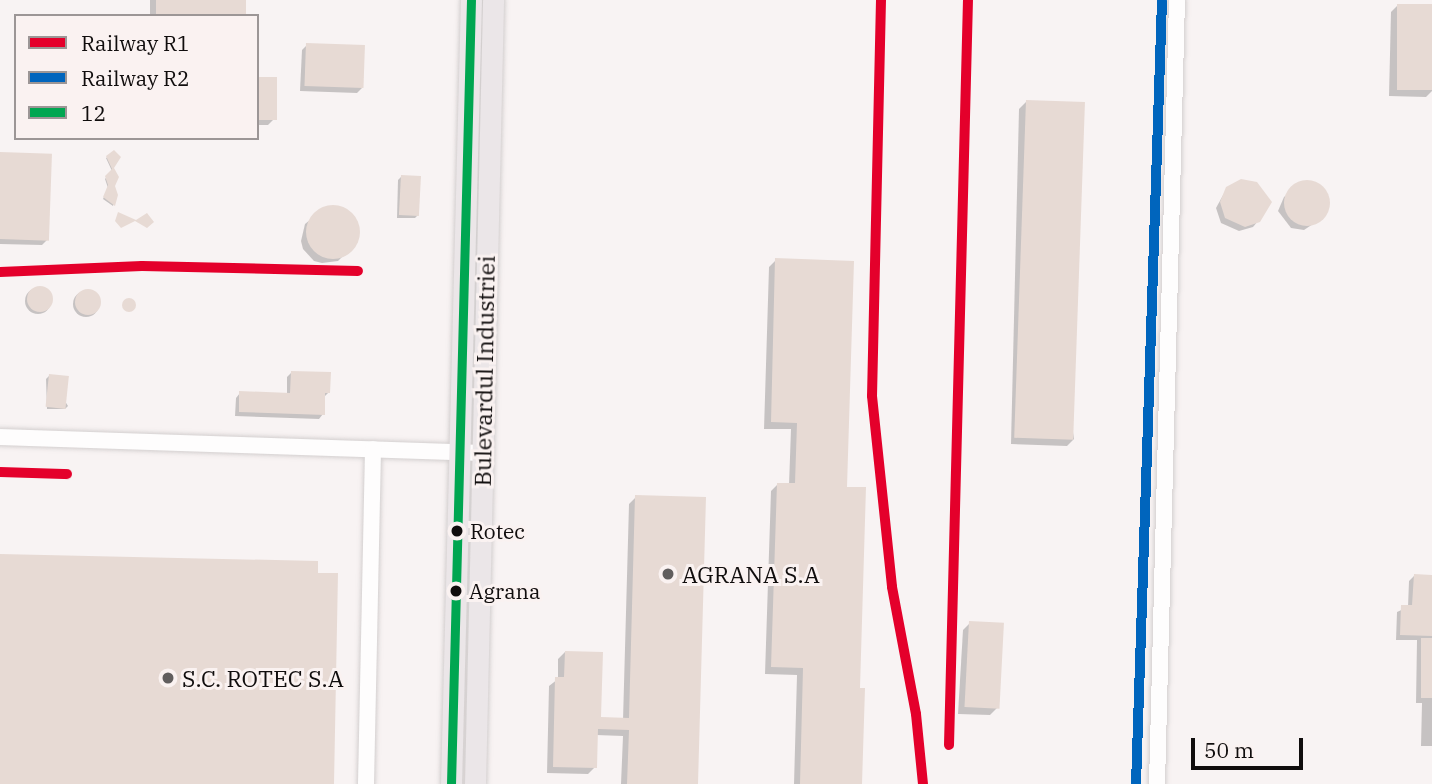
<!DOCTYPE html>
<html>
<head>
<meta charset="utf-8">
<style>
  body { margin:0 }
  #map { position:relative; width:1432px; height:784px; overflow:hidden; background:#f8f3f3; font-family:"IBM Plex Serif",serif }
  div>[style] { position:absolute }
  [style*='--x'] { left:calc(var(--x)*1px); top:calc(var(--y)*1px); width:calc(var(--w)*1px); rotate:calc(var(--a)*1deg) }
  .shadow>* { inset:0; background:#0003; transform-origin:0 0 }
  .round { border-radius:50% }
  .building>* { inset:0; background:#e7dad4; transform-origin:0 0 }
  .roads { filter:drop-shadow(0 0 2px #d3cfcf) drop-shadow(0 0 2px #d3cfcf) }
  .minor>* { height:16px; margin:-8px; padding:0 8px; transform-origin:8px; border-radius:8px; background:#fefdfd }
  .major>* { height:21px; margin:-10.5px; padding:0 10.5px; transform-origin:10.5px; border-radius:10.5px; background:#ebe6e8 }
  .bus-1>* { height:9px; margin:-4.5px; padding:0 4.5px; transform-origin:4.5px; border-radius:4.5px; background:#00a651 }
  .rail-1>* { height:10px; margin:-5px; padding:0 5px; transform-origin:5px; border-radius:5px; background:#e4002b }
  .rail-2>* { height:10px; margin:-5px; padding:0 5px; transform-origin:5px; border-radius:5px; background:#0065bd }
  .dots>* { width:19px; height:19px; translate:-50% -50%; box-sizing:border-box; border:4px solid #faf2f1; border-radius:50% }
  span { translate:-50% -50%; white-space:nowrap; text-align:center; line-height:1.15; -webkit-text-stroke:6px #faf2f1; paint-order:stroke }
  .bus-label { font-size:21px; color:#100d0d }
  .left { translate:0 -50%; text-align:left }
  .street-label { font-size:23px; color:#100d0d }
  .poi-label { font-size:23px; color:#100d0d }
  .legend { position:absolute; left:14px; top:14px; width:245px; height:126px; box-sizing:border-box; background:#faf2f1; border:2px solid #9c9696; margin:0; padding:9px 12px; list-style:none; font-size:21px; color:#100d0d }
  .legend li { display:flex; align-items:center; gap:14px; height:35px }
  .legend b { width:35px; border:2px solid #9c9696 }
  .scale { position:absolute; left:1191px; top:738px; width:112px; height:32px; box-sizing:border-box; border:4px solid #100d0d; border-top:0; padding-left:9px; font-size:21px; line-height:24px; white-space:nowrap; color:#100d0d; -webkit-text-stroke:5px #faf2f1; paint-order:stroke }
</style>
</head>
<body>
<div id="map">
  <div class="shadow">
    <i style="left:150px;top:0;width:95px;height:16px"></i>
    <i style="clip-path:polygon(1398px 5px,1432px 6px,1432px 91px,1426px 97px,1389px 96px,1391px 12px)"></i>
    <i style="clip-path:polygon(307px 45px,362px 88px,357px 93px,300px 91px,302px 50px)"></i>
    <i style="clip-path:polygon(257px 78px,273px 120px,268px 125px,257px 125px)"></i>
    <i style="clip-path:polygon(1026px 102px,1074px 439px,1067px 446px,1011px 444px,1019px 109px)"></i>
    <i style="clip-path:polygon(114px 153px,113px 186px,116px 196px,113px 206px,103px 199px,108px 188px,105px 179px,112px 171px,106px 158px)"></i>
    <i style="clip-path:polygon(0 154px,47px 240px,42px 245px,0 244px)"></i>
    <i style="clip-path:polygon(401px 177px,418px 215px,415px 218px,397px 218px,398px 180px)"></i>
    <i style="clip-path:polygon(1301px 183px,1321px 187px,1328px 205px,1322px 218px,1304px 230px,1291px 228px,1278px 211px,1284px 197px)"></i>
    <i style="clip-path:polygon(1227px 188px,1258px 221px,1253px 227px,1239px 231px,1221px 223px,1216px 208px)"></i>
    <i style="clip-path:polygon(325px 208px,342px 208px,355px 220px,358px 236px,355px 244px,338px 261px,322px 263px,314px 261px,303px 249px,301px 241px,305px 224px)"></i>
    <i style="clip-path:polygon(776px 260px,845px 488px,861px 784px,794px 784px,797px 675px,765px 674px,771px 491px,778px 484px,789px 485px,791px 429px,764px 429px,769px 267px)"></i>
    <i class="round" style="left:25px;top:288px;width:26px;height:26px"></i>
    <i class="round" style="left:73px;top:291px;width:26px;height:26px"></i>
    <i style="clip-path:polygon(129px 299px,133px 302px,131px 309px,123px 306px)"></i>
    <i style="clip-path:polygon(291px 373px,329px 392px,324px 397px,323px 414px,319px 419px,235px 416px,236px 398px,240px 393px,287px 395px,287px 377px)"></i>
    <i style="clip-path:polygon(49px 376px,68px 406px,65px 409px,47px 409px,46px 379px)"></i>
    <i style="clip-path:polygon(636px 497px,696px 784px,621px 784px,623px 736px,596px 735px,595px 767px,588px 774px,547px 773px,549px 686px,558px 679px,558px 659px,565px 652px,599px 719px,623px 720px,629px 504px)"></i>
    <i style="clip-path:polygon(1414px 576px,1432px 576px,1432px 746px,1421px 746px,1422px 703px,1416px 703px,1417px 640px,1396px 640px,1397px 612px,1408px 607px,1409px 581px)"></i>
    <i style="clip-path:polygon(970px 623px,997px 708px,990px 715px,958px 714px,963px 630px)"></i>
  </div>
  <div class="building">
    <i style="left:156px;top:0;width:90px;height:16px"></i>
    <i style="left:1397px;top:4px;width:35px;height:86px"></i>
    <i style="left:306px;top:43px;width:59px;height:43px;rotate:2deg"></i>
    <i style="left:257px;top:77px;width:20px;height:43px"></i>
    <i style="left:1026px;top:100px;width:59px;height:338px;rotate:2deg"></i>
    <i style="clip-path:polygon(114px 150px,121px 157px,114px 168px,119px 177px,115px 186px,118px 195px,115px 206px,103px 197px,108px 185px,105px 176px,112px 169px,106px 156px)"></i>
    <i style="left:0;top:152px;width:52px;height:87px;rotate:2deg"></i>
    <i style="left:401px;top:175px;width:20px;height:40px;rotate:3deg"></i>
    <i style="clip-path:polygon(1241px 179px,1257px 182px,1272px 202px,1260px 222px,1245px 227px,1225px 218px,1220px 202px,1226px 187px)"></i>
    <i class="round" style="left:1284px;top:180px;width:46px;height:46px"></i>
    <i class="round" style="left:306px;top:205px;width:54px;height:54px"></i>
    <i style="clip-path:polygon(118px 212px,136px 220px,147px 213px,154px 222px,147px 228px,135px 221px,121px 228px,115px 221px)"></i>
    <i style="clip-path:polygon(775px 258px,854px 261px,847px 487px,866px 487px,860px 688px,865px 688px,862px 784px,800px 784px,803px 668px,771px 667px,777px 483px,795px 483px,797px 423px,771px 422px)"></i>
    <i class="round" style="left:27px;top:286px;width:26px;height:26px"></i>
    <i class="round" style="left:75px;top:289px;width:26px;height:26px"></i>
    <i class="round" style="left:122px;top:298px;width:14px;height:14px"></i>
    <i style="clip-path:polygon(291px 371px,331px 372px,330px 393px,325px 393px,325px 415px,239px 412px,239px 391px,290px 393px)"></i>
    <i style="left:49px;top:374px;width:20px;height:33px;rotate:6deg"></i>
    <i style="clip-path:polygon(635px 495px,706px 497px,698px 784px,627px 784px,629px 730px,598px 729px,597px 768px,553px 767px,555px 677px,564px 677px,565px 651px,603px 652px,601px 717px,629px 718px)"></i>
    <i style="clip-path:polygon(0 554px,318px 561px,318px 573px,338px 573px,334px 784px,0 784px)"></i>
    <i style="clip-path:polygon(1414px 574px,1432px 575px,1432px 636px,1400px 635px,1401px 605px,1412px 605px)"></i>
    <i style="left:969px;top:621px;width:35px;height:86px;rotate:3deg"></i>
    <i style="left:1421px;top:638px;width:11px;height:60px"></i>
  </div>
  <div class="roads">
    <div class="minor">
      <i style="--x:0;--y:437;--w:482;--a:1.9"></i>
      <i style="--x:366;--y:784;--w:335;--a:-88.8"></i>
      <i style="--x:1157;--y:784;--w:784;--a:-88.54"></i>
    </div>
    <div class="major">
      <i style="--x:451;--y:784;--w:784;--a:-88.54"></i>
      <i style="--x:475;--y:784;--w:784;--a:-88.68"></i>
    </div>
  </div>
  <div class="bus-1">
    <i style="--x:451;--y:784;--w:784;--a:-88.54"></i>
  </div>
  <div class="rail-1">
    <i style="--x:881;--y:0;--w:396;--a:91.3"></i>
    <i style="--x:872;--y:396;--w:192;--a:84"></i>
    <i style="--x:892;--y:587;--w:129;--a:79.3"></i>
    <i style="--x:916;--y:714;--w:70;--a:84.3"></i>
    <i style="--x:0;--y:272;--w:142;--a:-2.4"></i>
    <i style="--x:142;--y:266;--w:216;--a:1.3"></i>
    <i style="--x:0;--y:472;--w:67;--a:1.7"></i>
    <i style="--x:949;--y:745;--w:745;--a:-88.54"></i>
  </div>
  <div class="rail-2">
    <i style="--x:1136;--y:784;--w:784;--a:-88.1"></i>
  </div>
  <div class="dots">
    <i style="left:457px;top:531px;background:#100d0d"></i>
    <i style="left:668px;top:574px;background:#615e5e"></i>
    <i style="left:456px;top:591px;background:#100d0d"></i>
    <i style="left:168px;top:678px;background:#615e5e"></i>
  </div>
  <div class="bus-label">
    <span class="left" style="left:470px;top:531px">Rotec</span>
    <span class="left" style="left:469px;top:591px">Agrana</span>
  </div>
  <div class="street-label">
    <span style="left:484px;top:371px;rotate:-89deg">Bulevardul Industriei</span>
  </div>
  <div class="poi-label">
    <span class="left" style="left:682px;top:574px">AGRANA S.A</span>
    <span class="left" style="left:182px;top:678px">S.C. ROTEC S.A</span>
  </div>
  <ul class="legend">
  <li><b style="height:9px;background:#e4002b"></b>Railway R1</li>
  <li><b style="height:9px;background:#0065bd"></b>Railway R2</li>
  <li><b style="height:9px;background:#00a651"></b>12</li>
  </ul>
  <div class="scale">50 m</div>
</div>
</body>
</html>
